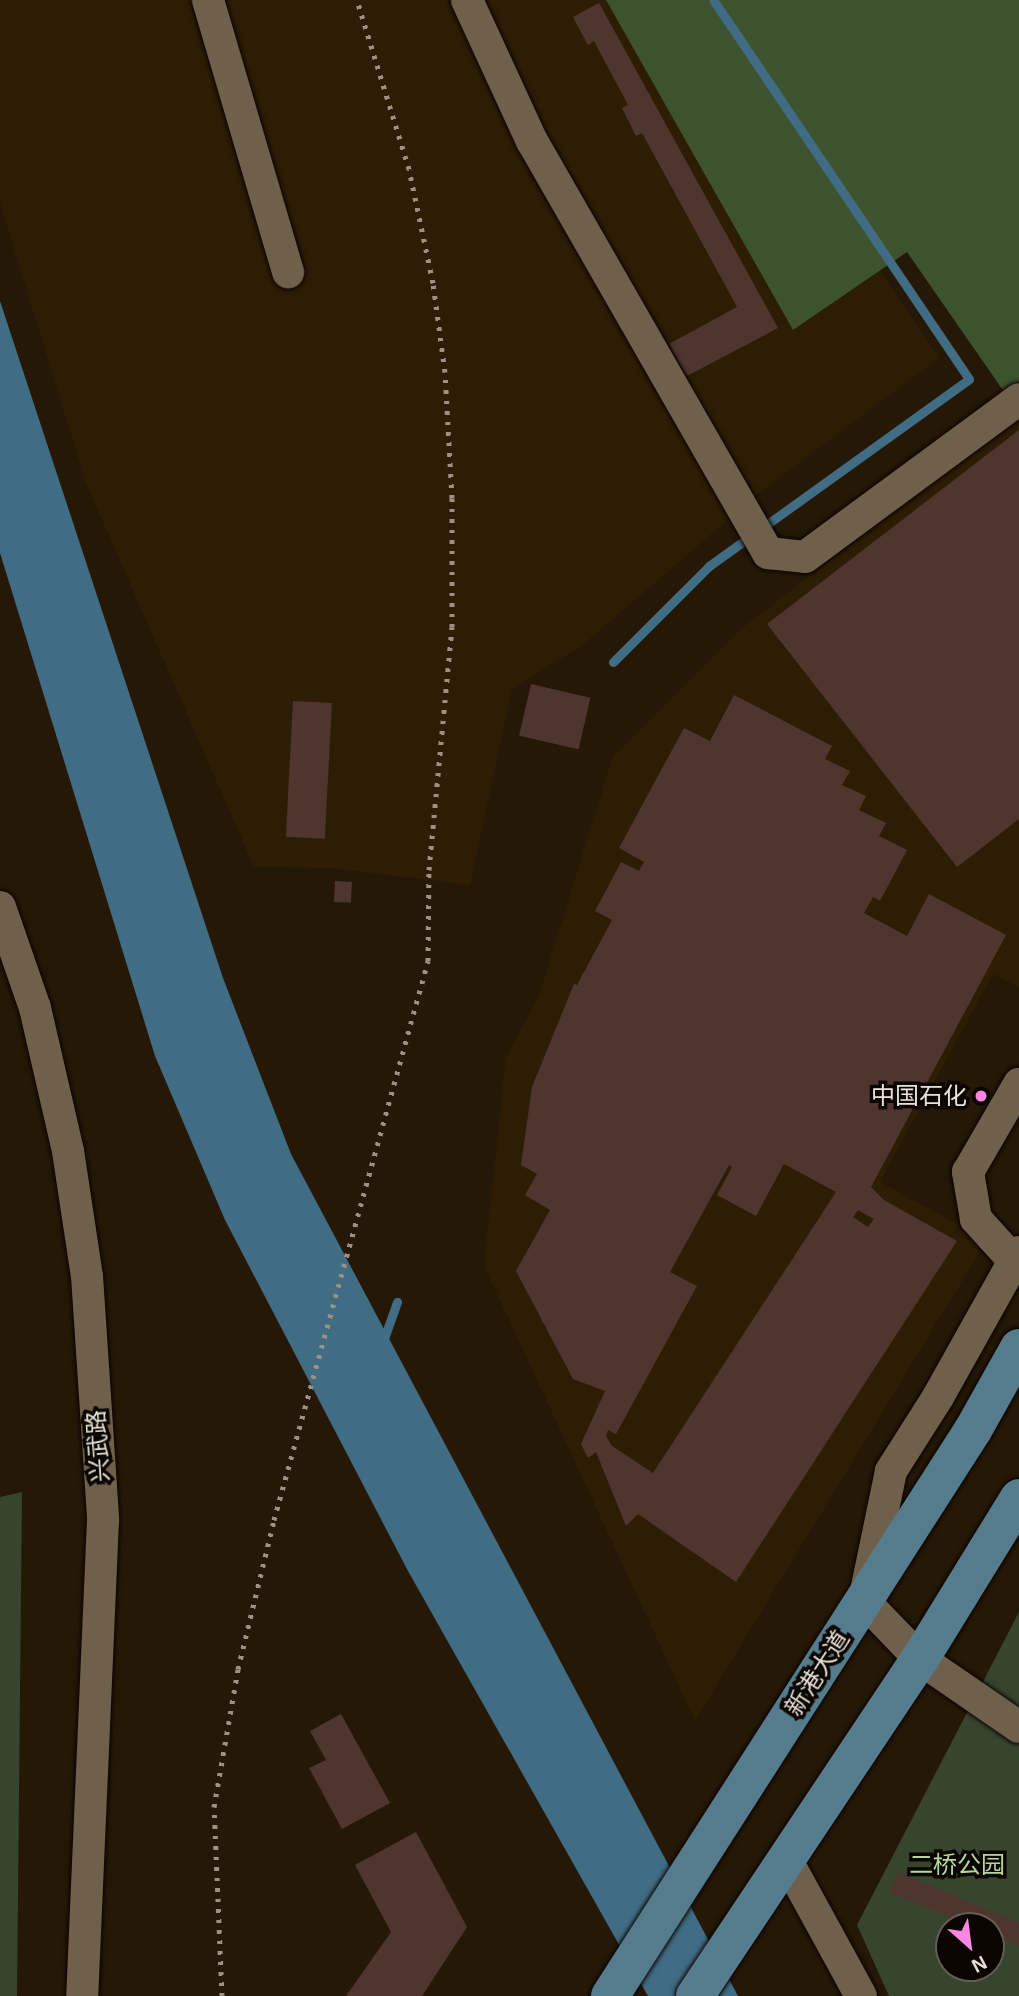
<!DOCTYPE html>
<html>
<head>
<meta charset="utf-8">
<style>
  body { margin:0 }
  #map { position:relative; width:1019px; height:1996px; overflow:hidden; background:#251806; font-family:Arial,"Noto Sans SC",sans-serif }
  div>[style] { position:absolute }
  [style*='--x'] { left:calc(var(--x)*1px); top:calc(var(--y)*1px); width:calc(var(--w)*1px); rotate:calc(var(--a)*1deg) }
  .built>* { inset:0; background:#2d1d04 }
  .green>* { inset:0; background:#37452e }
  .forest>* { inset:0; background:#3d522e }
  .water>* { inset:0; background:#406c84 }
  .stream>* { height:9px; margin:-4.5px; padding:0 4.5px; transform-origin:4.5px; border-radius:4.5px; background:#406c84 }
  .building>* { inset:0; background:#4e362f; transform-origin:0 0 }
  .roads { filter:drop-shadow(0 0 2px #0d0400) drop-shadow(0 0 2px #0d0400) }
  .minor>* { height:32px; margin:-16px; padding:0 16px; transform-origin:16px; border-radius:16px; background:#6f604c }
  .major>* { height:38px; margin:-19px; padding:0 19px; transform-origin:19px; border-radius:19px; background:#547c8c }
  .rail>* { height:5px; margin-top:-2.5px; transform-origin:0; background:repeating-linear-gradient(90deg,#9c9183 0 3.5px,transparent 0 10.5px) }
  .dots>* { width:19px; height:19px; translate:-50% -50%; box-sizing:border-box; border:4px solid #0a0501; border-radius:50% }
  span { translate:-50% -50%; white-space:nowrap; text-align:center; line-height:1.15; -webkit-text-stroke:7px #0a0501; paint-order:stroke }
  .poi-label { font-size:24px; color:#eae1d6 }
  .right { translate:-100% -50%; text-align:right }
  .street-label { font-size:24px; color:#eae1d6 }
  .park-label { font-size:24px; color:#b3d89a }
  .north { position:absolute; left:935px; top:1912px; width:70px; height:70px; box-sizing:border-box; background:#0a0501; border:2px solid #645d56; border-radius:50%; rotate:152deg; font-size:19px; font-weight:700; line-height:28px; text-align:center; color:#eae1d6 }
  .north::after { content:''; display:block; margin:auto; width:24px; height:32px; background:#fd86e2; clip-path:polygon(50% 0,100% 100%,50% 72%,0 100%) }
</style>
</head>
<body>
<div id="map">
  <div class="built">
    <i style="clip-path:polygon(0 0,696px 0,939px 358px,759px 493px,584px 644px,512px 689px,470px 885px,330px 868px,254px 867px,86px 483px,0 203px)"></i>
    <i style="clip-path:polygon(1019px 416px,1019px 987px,993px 974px,880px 1182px,987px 1240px,695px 1721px,484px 1266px,506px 1058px,539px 995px,613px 756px,743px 627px)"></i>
  </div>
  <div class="green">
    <i style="clip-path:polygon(22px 1492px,17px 1996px,0 1996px,0 1497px)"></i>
    <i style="clip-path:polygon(evenodd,1019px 1612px,1019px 1996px,889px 1996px,857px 1925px,1019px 1612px,949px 1926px,991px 1926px,991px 1968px,949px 1968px,949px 1926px)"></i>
  </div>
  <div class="forest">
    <i style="clip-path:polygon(606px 0,1019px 0,1019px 391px,1009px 399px,907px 252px,793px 330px)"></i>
  </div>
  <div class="water">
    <i style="clip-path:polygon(0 301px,223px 978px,291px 1154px,738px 1996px,648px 1996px,408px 1571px,225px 1220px,155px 1056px,0 553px)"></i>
  </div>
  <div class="stream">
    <i style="--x:613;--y:662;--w:136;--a:-45"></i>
    <i style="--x:709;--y:566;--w:320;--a:-35.7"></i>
    <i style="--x:969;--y:379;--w:457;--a:-124"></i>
    <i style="--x:381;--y:1347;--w:48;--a:-70.4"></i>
  </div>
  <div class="building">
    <i style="clip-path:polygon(599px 3px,778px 328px,687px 376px,669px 344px,737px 307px,642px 133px,636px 136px,622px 108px,628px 105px,594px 41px,588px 45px,573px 17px)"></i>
    <i style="clip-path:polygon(1019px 430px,1019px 819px,957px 867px,767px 624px)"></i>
    <i style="left:531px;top:684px;width:61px;height:53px;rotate:13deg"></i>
    <i style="clip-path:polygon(evenodd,734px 695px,832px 746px,825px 759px,850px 771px,842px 785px,866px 796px,859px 810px,886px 823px,879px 836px,907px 850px,880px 901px,873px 897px,864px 913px,907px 936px,929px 894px,1006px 935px,871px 1187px,884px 1200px,957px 1241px,736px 1582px,638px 1514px,626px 1526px,596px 1452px,588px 1458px,581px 1444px,605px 1391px,573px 1379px,516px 1271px,550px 1210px,525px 1195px,537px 1174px,521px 1165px,532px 1087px,574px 984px,577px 985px,612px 920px,595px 911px,621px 862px,639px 871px,644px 862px,619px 848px,684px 728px,710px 741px,734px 695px,784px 1164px,836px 1192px,653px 1473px,612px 1446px,606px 1436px,608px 1430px,616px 1434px,697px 1286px,670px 1272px,729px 1165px,732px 1167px,717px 1195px,756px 1216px,784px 1164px,734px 695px,858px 1210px,874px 1219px,868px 1227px,853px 1217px,858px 1210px)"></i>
    <i style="left:293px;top:701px;width:39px;height:136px;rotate:3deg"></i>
    <i style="left:335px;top:881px;width:17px;height:21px;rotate:3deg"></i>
    <i style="clip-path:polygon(341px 1714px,390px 1803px,342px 1829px,309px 1768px,326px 1760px,310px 1731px)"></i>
    <i style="clip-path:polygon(416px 1832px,467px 1927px,422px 1996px,346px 1996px,391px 1932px,355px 1865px)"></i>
    <i style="clip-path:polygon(898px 1872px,1019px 1923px,1019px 1946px,991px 1934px,991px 1926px,971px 1926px,889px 1892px)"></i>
  </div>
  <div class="roads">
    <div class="minor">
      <i style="--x:208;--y:0;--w:284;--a:73.6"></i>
      <i style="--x:467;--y:0;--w:155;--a:65.3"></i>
      <i style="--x:532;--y:141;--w:475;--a:60.2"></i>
      <i style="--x:768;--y:553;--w:37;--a:6"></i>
      <i style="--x:805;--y:557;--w:266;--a:-36.4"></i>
      <i style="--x:0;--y:907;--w:107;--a:70.9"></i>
      <i style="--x:35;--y:1008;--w:147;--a:77"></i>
      <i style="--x:68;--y:1151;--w:126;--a:81.4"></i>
      <i style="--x:87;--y:1276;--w:245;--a:86.2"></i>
      <i style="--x:103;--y:1520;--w:476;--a:92.5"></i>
      <i style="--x:1019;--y:1252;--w:166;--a:119.2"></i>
      <i style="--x:938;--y:1397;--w:88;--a:122.4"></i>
      <i style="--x:891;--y:1471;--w:133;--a:101.7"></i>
      <i style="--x:864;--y:1601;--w:81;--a:46"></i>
      <i style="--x:920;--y:1659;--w:120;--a:34.5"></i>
      <i style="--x:1014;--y:1261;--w:57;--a:-132.1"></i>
      <i style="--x:976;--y:1219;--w:48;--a:-99.7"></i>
      <i style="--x:968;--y:1172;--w:102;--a:-59.9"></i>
      <i style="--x:786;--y:1859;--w:156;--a:61.3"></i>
    </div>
    <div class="major">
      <i style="--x:610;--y:1996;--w:672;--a:-57.33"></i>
      <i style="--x:973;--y:1430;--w:94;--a:-60.7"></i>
      <i style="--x:695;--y:1996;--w:405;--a:-56.3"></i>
      <i style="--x:920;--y:1659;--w:189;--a:-58.4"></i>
    </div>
  </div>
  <div class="rail">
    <i style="--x:222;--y:1996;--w:189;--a:-92.4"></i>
    <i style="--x:214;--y:1807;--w:140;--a:-80.1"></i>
    <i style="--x:238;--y:1669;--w:153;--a:-76.4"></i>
    <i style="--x:274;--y:1520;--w:580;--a:-74.6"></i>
    <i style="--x:428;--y:961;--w:91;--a:-89.4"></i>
    <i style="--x:429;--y:870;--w:244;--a:-84.6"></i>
    <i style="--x:452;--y:627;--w:129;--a:-90"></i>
    <i style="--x:452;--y:498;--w:126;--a:-93.2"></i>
    <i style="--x:445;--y:372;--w:90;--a:-97.7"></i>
    <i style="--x:433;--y:283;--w:116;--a:-101.9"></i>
    <i style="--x:409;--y:169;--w:177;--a:-107.1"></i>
  </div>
  <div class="dots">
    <i style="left:981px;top:1096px;background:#fd86e2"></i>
  </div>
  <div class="poi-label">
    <span class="right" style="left:967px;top:1096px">中国石化</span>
  </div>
  <div class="street-label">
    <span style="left:98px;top:1446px;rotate:-94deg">兴武路</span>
    <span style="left:817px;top:1673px;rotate:-57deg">新港大道</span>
  </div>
  <div class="park-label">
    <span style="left:957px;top:1865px">二桥公园</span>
  </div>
  <div class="north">N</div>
</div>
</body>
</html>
